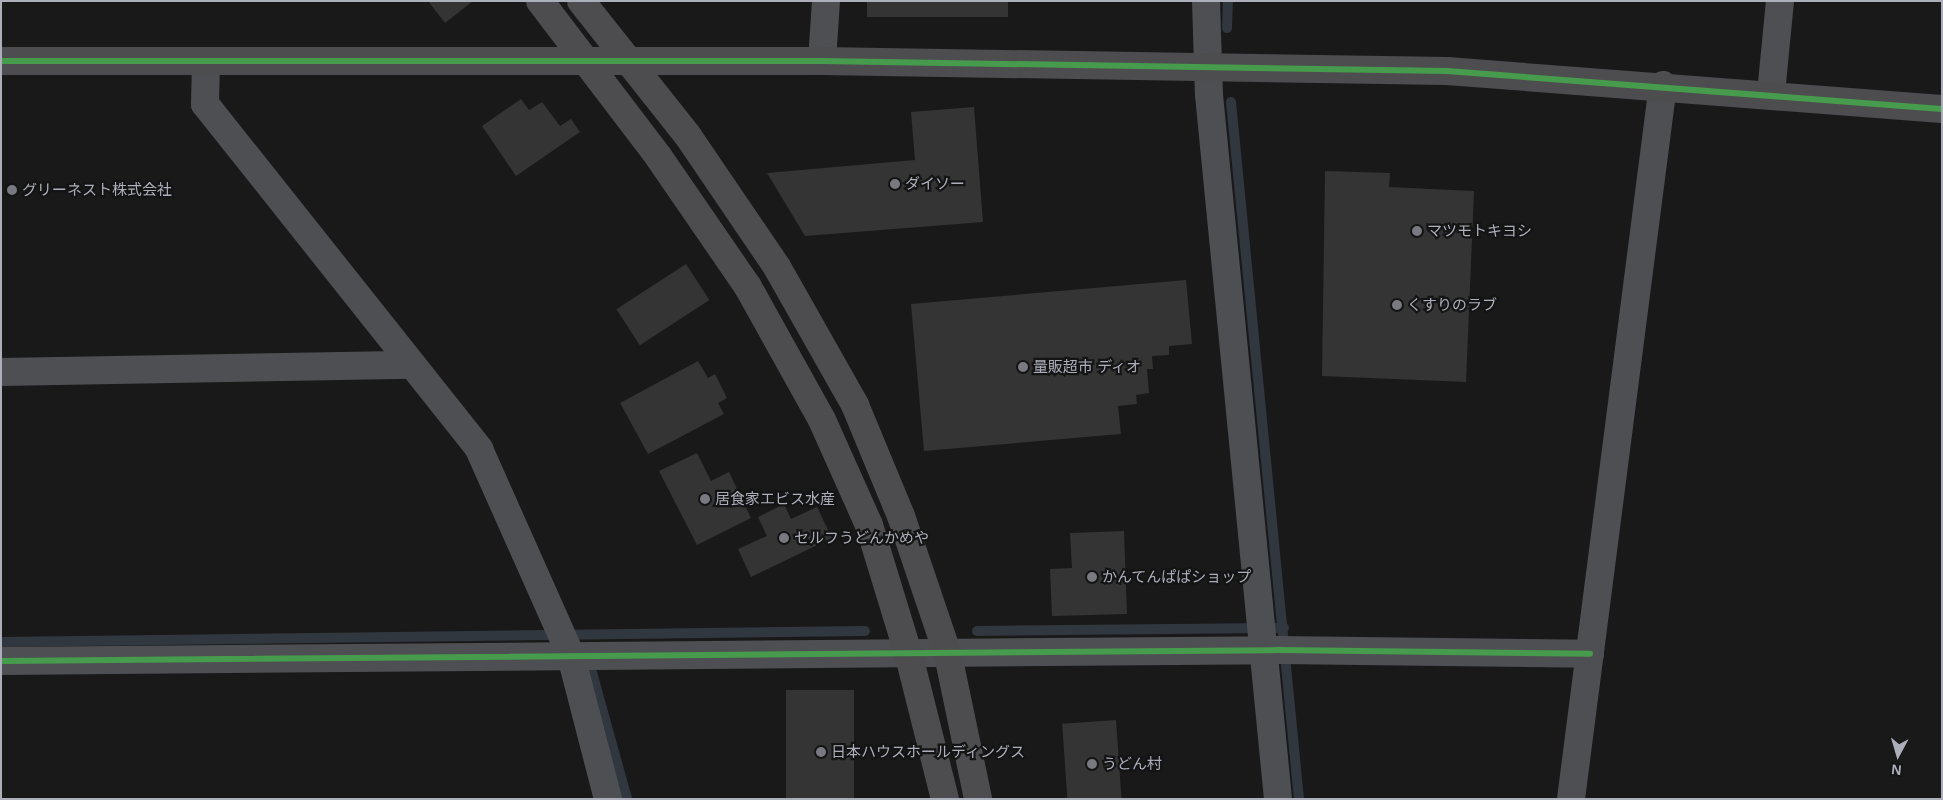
<!DOCTYPE html>
<html>
<head>
<meta charset="utf-8">
<style>
  body { margin:0 }
  #map { position:relative; width:1943px; height:800px; overflow:hidden; background:#19191a; font-family:Arial,"Noto Sans JP",sans-serif }
  div>[style] { position:absolute }
  [style*='--x'] { left:calc(var(--x)*1px); top:calc(var(--y)*1px); width:calc(var(--w)*1px); rotate:calc(var(--a)*1deg) }
  .stream>* { height:10px; margin:-5px; padding:0 5px; transform-origin:5px; border-radius:5px; background:#31373e }
  .building>* { inset:0; background:#343435; transform-origin:0 0 }
  .street>* { height:28px; margin:-14px; padding:0 14px; transform-origin:14px; border-radius:14px; background:#4e4f52 }
  .secondary>* { height:28px; margin:-14px; padding:0 14px; transform-origin:14px; border-radius:14px; background:#4d4d50 }
  .cycleway>* { height:6px; margin:-3px; padding:0 3px; transform-origin:3px; border-radius:3px; background:#469c4c }
  .dots>* { width:14px; height:14px; translate:-50% -50%; box-sizing:border-box; border:2px solid #141415; border-radius:50% }
  span { translate:-50% -50%; white-space:nowrap; text-align:center; line-height:1.15; -webkit-text-stroke:4.5px #141415; paint-order:stroke }
  .poi-label { font-size:15px; color:#acafb9 }
  .left { translate:0 -50%; text-align:left }
  .frame { position:absolute; inset:0; border:2px solid #acafb9; pointer-events:none }
  .north { position:absolute; left:1873px; top:730px; width:50px; height:50px; -webkit-text-stroke:4px #141415; paint-order:stroke; rotate:186deg; font-size:14px; font-weight:700; line-height:20px; text-align:center; color:#acafb9 }
  .north::after { content:''; display:block; margin:auto; width:18px; height:22px; background:#acafb9; clip-path:polygon(50% 0,100% 100%,50% 72%,0 100%) }
</style>
</head>
<body>
<div id="map">
  <div class="stream">
    <i style="--x:1227;--y:28;--w:27;--a:-88"></i>
    <i style="--x:1231;--y:102;--w:700;--a:84.43"></i>
    <i style="--x:977;--y:631;--w:307;--a:-0.6"></i>
    <i style="--x:1;--y:642;--w:864;--a:-0.73"></i>
    <i style="--x:588;--y:658;--w:146;--a:74.5"></i>
  </div>
  <div class="building">
    <i style="clip-path:polygon(428px 1px,473px 1px,445px 23px)"></i>
    <i style="left:867px;top:1px;width:141px;height:16px"></i>
    <i style="clip-path:polygon(521px 99px,529px 110px,542px 102px,560px 126px,571px 119px,580px 132px,516px 176px,482px 126px)"></i>
    <i style="clip-path:polygon(974px 107px,983px 222px,805px 236px,767px 173px,915px 160px,911px 112px)"></i>
    <i style="clip-path:polygon(1325px 171px,1390px 173px,1389px 187px,1474px 191px,1466px 382px,1322px 376px)"></i>
    <i style="left:686px;top:264px;width:43px;height:83px;rotate:57deg"></i>
    <i style="clip-path:polygon(1186px 280px,1192px 344px,1169px 346px,1169px 355px,1152px 356px,1153px 369px,1147px 369px,1149px 393px,1136px 395px,1137px 404px,1118px 406px,1121px 434px,924px 451px,911px 304px)"></i>
    <i style="clip-path:polygon(698px 361px,708px 378px,715px 374px,727px 398px,718px 403px,724px 414px,648px 454px,620px 403px)"></i>
    <i style="clip-path:polygon(697px 453px,711px 481px,729px 472px,751px 518px,697px 545px,659px 471px)"></i>
    <i style="clip-path:polygon(784px 504px,791px 519px,817px 507px,832px 538px,751px 577px,738px 549px,767px 536px,758px 517px)"></i>
    <i style="clip-path:polygon(1124px 531px,1127px 614px,1052px 616px,1050px 569px,1072px 568px,1070px 533px)"></i>
    <i style="left:786px;top:690px;width:68px;height:109px"></i>
    <i style="left:1116px;top:720px;width:79px;height:54px;rotate:86deg"></i>
  </div>
  <div class="street">
    <i style="--x:1206;--y:1;--w:94;--a:88.2"></i>
    <i style="--x:1209;--y:95;--w:707;--a:84.4"></i>
    <i style="--x:822;--y:61;--w:60;--a:-86.2"></i>
    <i style="--x:206;--y:62;--w:42;--a:91.4"></i>
    <i style="--x:205;--y:104;--w:441;--a:51.5"></i>
    <i style="--x:479;--y:449;--w:227;--a:66"></i>
    <i style="--x:571;--y:656;--w:148;--a:75.5"></i>
    <i style="--x:1771;--y:93;--w:92;--a:-84.4"></i>
    <i style="--x:1;--y:372;--w:411;--a:-1"></i>
    <i style="--x:1;--y:661;--w:1277;--a:-0.49"></i>
    <i style="--x:1278;--y:650;--w:312;--a:0.7"></i>
    <i style="--x:1571;--y:799;--w:720;--a:-82.66"></i>
  </div>
  <div class="secondary">
    <i style="--x:540;--y:1;--w:195;--a:52.7"></i>
    <i style="--x:658;--y:156;--w:159;--a:55.5"></i>
    <i style="--x:748;--y:287;--w:152;--a:60.9"></i>
    <i style="--x:822;--y:420;--w:115;--a:65.9"></i>
    <i style="--x:869;--y:525;--w:137;--a:73"></i>
    <i style="--x:909;--y:656;--w:147;--a:75.9"></i>
    <i style="--x:581;--y:1;--w:172;--a:51.6"></i>
    <i style="--x:688;--y:136;--w:158;--a:55.8"></i>
    <i style="--x:777;--y:267;--w:159;--a:60.5"></i>
    <i style="--x:855;--y:405;--w:120;--a:67.5"></i>
    <i style="--x:901;--y:516;--w:147;--a:71.3"></i>
    <i style="--x:948;--y:655;--w:147;--a:78.2"></i>
    <i style="--x:1;--y:61;--w:821;--a:0"></i>
    <i style="--x:822;--y:61;--w:625;--a:0.92"></i>
    <i style="--x:1447;--y:71;--w:496;--a:4.4"></i>
  </div>
  <div class="cycleway">
    <i style="--x:1;--y:61;--w:821;--a:0"></i>
    <i style="--x:822;--y:61;--w:625;--a:0.92"></i>
    <i style="--x:1447;--y:71;--w:496;--a:4.4"></i>
    <i style="--x:1;--y:661;--w:1277;--a:-0.49"></i>
    <i style="--x:1278;--y:650;--w:312;--a:0.7"></i>
  </div>
  <div class="dots">
    <i style="left:895px;top:184px;background:#797a81"></i>
    <i style="left:12px;top:190px;background:#797a81"></i>
    <i style="left:1417px;top:231px;background:#797a81"></i>
    <i style="left:1397px;top:305px;background:#797a81"></i>
    <i style="left:1023px;top:367px;background:#797a81"></i>
    <i style="left:705px;top:499px;background:#797a81"></i>
    <i style="left:784px;top:538px;background:#797a81"></i>
    <i style="left:1092px;top:577px;background:#797a81"></i>
    <i style="left:821px;top:752px;background:#797a81"></i>
    <i style="left:1092px;top:764px;background:#797a81"></i>
  </div>
  <div class="poi-label">
    <span class="left" style="left:905px;top:184px">ダイソー</span>
    <span class="left" style="left:22px;top:190px">グリーネスト株式会社</span>
    <span class="left" style="left:1427px;top:231px">マツモトキヨシ</span>
    <span class="left" style="left:1407px;top:305px">くすりのラブ</span>
    <span class="left" style="left:1033px;top:367px">量販超市 ディオ</span>
    <span class="left" style="left:715px;top:499px">居食家エビス水産</span>
    <span class="left" style="left:794px;top:538px">セルフうどんかめや</span>
    <span class="left" style="left:1102px;top:577px">かんてんぱぱショップ</span>
    <span class="left" style="left:831px;top:752px">日本ハウスホールディングス</span>
    <span class="left" style="left:1102px;top:764px">うどん村</span>
  </div>
  <div class="frame"></div>
  <div class="north">N</div>
</div>
</body>
</html>
